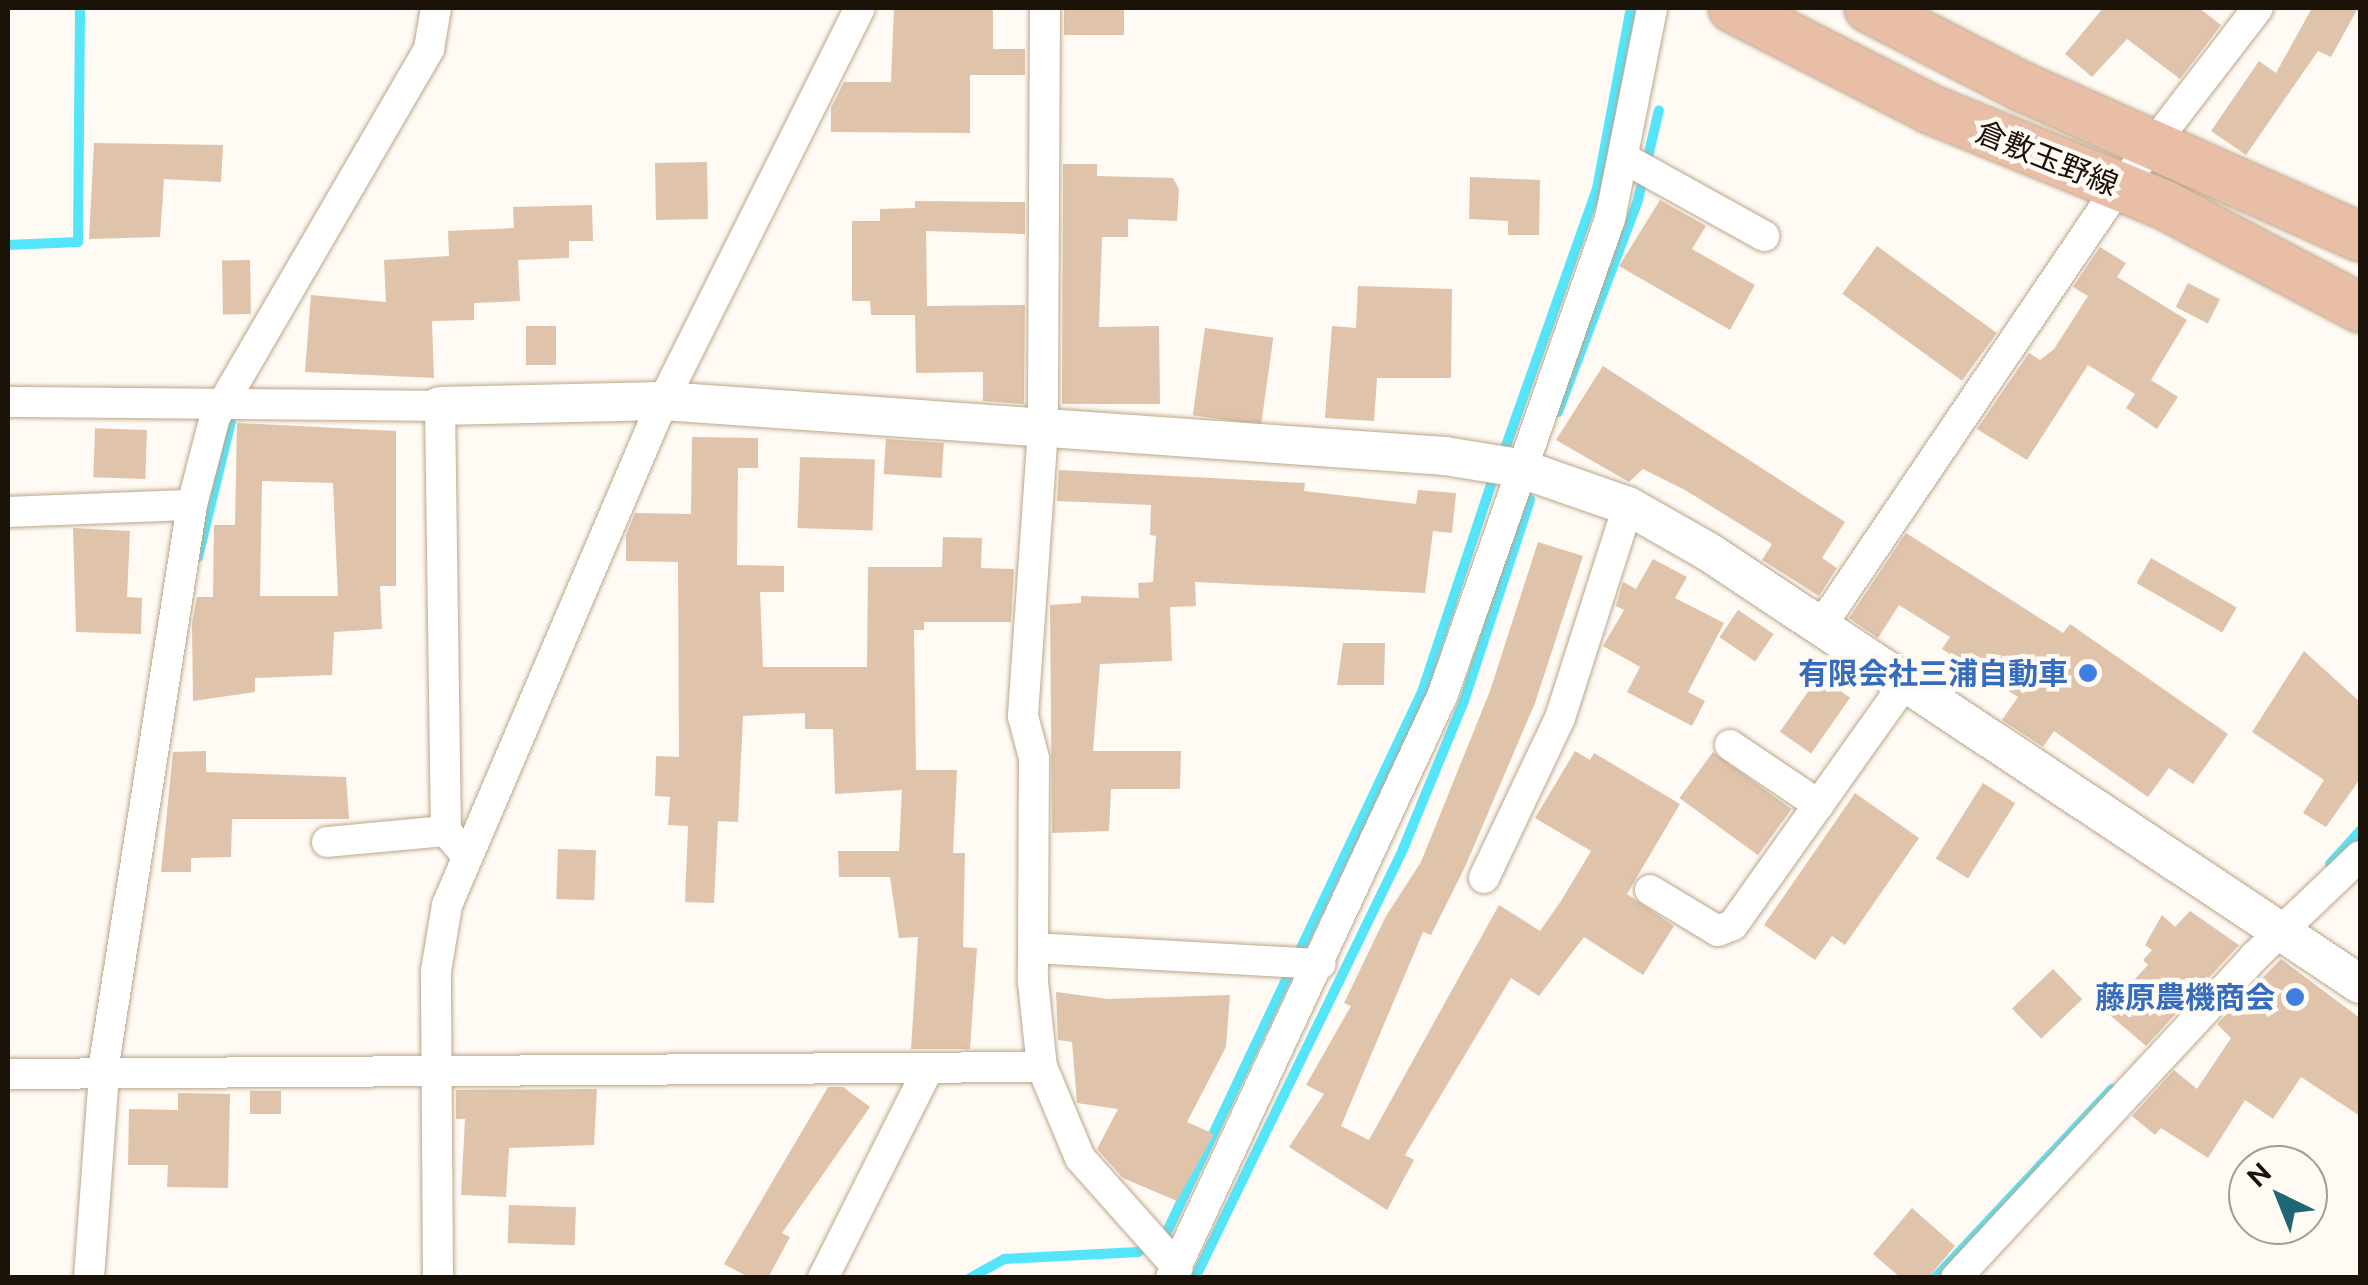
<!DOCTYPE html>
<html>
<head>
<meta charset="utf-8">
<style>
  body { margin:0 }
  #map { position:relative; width:2368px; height:1285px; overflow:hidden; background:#fffaf4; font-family:Ubuntu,"Noto Sans JP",sans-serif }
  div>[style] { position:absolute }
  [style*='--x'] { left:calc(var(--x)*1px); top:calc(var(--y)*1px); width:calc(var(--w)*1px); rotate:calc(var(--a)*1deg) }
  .stream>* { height:10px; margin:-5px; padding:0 5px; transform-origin:5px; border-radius:5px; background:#55e5fa }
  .building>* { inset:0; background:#dfc3aa; transform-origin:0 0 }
  .roads { filter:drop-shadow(0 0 2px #bca689) drop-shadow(0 0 2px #bca689) }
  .minor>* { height:30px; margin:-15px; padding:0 15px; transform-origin:15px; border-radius:15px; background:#fff }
  .tertiary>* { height:38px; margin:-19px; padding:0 19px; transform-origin:19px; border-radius:19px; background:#fff }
  .primary>* { height:48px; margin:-24px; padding:0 24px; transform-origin:24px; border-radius:24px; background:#e8bea7 }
  .dots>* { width:28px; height:28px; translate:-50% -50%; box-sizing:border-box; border:5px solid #fffaf4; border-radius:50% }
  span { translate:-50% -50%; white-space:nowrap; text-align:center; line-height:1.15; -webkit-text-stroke:9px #fffaf4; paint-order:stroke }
  .street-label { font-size:30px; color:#1b1308 }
  .shop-label { font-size:30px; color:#366cbe; font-weight:700 }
  .right { translate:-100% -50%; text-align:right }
  .frame { position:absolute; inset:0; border:10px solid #1b1308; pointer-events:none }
  .north { position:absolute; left:2228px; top:1145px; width:100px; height:100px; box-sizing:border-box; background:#fffaf4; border:2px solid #a49e96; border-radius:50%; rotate:317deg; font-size:28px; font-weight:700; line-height:40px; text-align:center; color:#1b1308 }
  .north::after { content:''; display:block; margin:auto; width:35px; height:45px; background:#206676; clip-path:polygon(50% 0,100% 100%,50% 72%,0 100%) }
</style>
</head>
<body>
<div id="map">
  <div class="stream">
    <i style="--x:8;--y:245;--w:70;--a:-2.5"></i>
    <i style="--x:78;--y:242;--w:234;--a:-89.5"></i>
    <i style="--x:1558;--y:412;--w:227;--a:-69.3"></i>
    <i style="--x:1638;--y:200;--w:92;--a:-76.9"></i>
    <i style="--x:1502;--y:457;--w:284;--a:-70.5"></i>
    <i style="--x:1597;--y:189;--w:180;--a:-79.4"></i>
    <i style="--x:198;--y:557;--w:139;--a:-76.3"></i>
    <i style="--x:2330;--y:864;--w:45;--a:-47.7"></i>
    <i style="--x:970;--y:1278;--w:39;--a:-29"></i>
    <i style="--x:1004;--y:1259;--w:134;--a:-3"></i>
    <i style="--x:1138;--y:1252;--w:31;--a:-31"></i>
    <i style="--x:1165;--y:1236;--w:602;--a:-64.71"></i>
    <i style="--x:1422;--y:692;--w:231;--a:-71.6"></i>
    <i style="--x:1195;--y:1278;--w:477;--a:-64.1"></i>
    <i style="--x:1403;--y:849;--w:160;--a:-67.6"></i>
    <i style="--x:1464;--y:701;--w:212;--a:-71.8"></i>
    <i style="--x:1935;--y:1278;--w:259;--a:-46.9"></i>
  </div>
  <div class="building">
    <i style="clip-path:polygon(894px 8px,993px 8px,993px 49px,1025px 49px,1025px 75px,970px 75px,970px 133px,831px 132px,831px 108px,844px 82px,891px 82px)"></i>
    <i style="left:1064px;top:8px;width:60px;height:27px"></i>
    <i style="clip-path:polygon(2103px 8px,2199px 8px,2221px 25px,2180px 79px,2127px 39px,2092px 77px,2065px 54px)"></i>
    <i style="clip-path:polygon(2312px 8px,2358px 8px,2331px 57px,2318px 51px,2246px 155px,2211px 131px,2259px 61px,2276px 73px)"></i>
    <i style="clip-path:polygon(94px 143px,223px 145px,221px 182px,164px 179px,160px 237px,89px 239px)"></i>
    <i style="left:707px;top:162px;width:57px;height:52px;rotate:89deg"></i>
    <i style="clip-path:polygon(1063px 164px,1097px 164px,1097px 176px,1173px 178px,1179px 189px,1177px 221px,1128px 219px,1128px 237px,1102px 237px,1099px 327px,1159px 326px,1160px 404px,1062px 404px)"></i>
    <i style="clip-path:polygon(1470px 177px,1540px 180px,1539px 235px,1508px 235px,1508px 221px,1469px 219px)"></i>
    <i style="clip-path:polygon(1660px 200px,1706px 226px,1692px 249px,1755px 285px,1730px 330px,1619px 266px)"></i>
    <i style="clip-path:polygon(915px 201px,1025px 202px,1025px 234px,926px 231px,927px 306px,1025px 305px,1024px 404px,983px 401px,983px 372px,916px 373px,915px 315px,871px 315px,870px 301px,852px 301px,852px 221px,880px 221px,880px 209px,915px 208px)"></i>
    <i style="clip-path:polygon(592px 205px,593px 241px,569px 241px,569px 258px,518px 260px,520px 301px,474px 303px,474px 320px,432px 321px,434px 378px,305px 372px,311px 295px,386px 302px,384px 260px,449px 256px,448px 231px,514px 228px,513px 207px)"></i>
    <i style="left:1877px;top:246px;width:148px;height:59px;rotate:36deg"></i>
    <i style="clip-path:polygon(2100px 247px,2126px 263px,2117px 277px,2187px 320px,2151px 380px,2178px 397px,2157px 429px,2126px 408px,2135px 394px,2088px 365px,2027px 460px,1977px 429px,2029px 353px,2040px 360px,2054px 349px,2088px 296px,2073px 287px)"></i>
    <i style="left:250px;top:260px;width:54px;height:28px;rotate:89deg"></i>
    <i style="left:2188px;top:283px;width:36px;height:27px;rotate:27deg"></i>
    <i style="clip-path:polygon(1358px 286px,1452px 289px,1451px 378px,1377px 378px,1374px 421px,1325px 418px,1332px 326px,1356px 328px)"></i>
    <i style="left:526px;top:326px;width:30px;height:39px"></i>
    <i style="left:1205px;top:328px;width:69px;height:88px;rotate:8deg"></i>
    <i style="clip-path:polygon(1603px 366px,1845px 522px,1822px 558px,1837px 568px,1819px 596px,1762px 560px,1772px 544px,1685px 490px,1643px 469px,1629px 482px,1556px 440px)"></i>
    <i style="clip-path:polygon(evenodd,237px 423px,396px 431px,396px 586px,380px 586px,382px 629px,334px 632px,332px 675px,255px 678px,255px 692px,193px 701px,192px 624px,197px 597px,213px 597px,214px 525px,235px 525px,237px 423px,262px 481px,333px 483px,338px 596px,260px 596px,262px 481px)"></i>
    <i style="left:147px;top:430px;width:49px;height:52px;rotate:92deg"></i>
    <i style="clip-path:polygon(692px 437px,758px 438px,758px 468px,738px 468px,737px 565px,784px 566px,784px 592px,760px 592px,763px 667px,867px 667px,868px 567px,942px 567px,943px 537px,982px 538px,981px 568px,1014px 569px,1011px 622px,924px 622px,924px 630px,914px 630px,916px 770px,957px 770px,953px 853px,965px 853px,963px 947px,977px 948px,970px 1049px,911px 1049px,918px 937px,899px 938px,890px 877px,839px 877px,838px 851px,899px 851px,902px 790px,835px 794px,833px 729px,805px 729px,805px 713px,743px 716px,738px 822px,718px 821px,714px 903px,685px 902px,688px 826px,668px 825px,670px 797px,655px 796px,656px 756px,679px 757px,678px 562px,626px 561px,626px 535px,635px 513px,691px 514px)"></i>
    <i style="left:886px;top:439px;width:58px;height:35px;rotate:4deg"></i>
    <i style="left:800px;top:457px;width:75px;height:71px;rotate:2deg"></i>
    <i style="clip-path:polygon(1059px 470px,1305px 483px,1304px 491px,1416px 504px,1418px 490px,1456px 493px,1452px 533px,1433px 531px,1425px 593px,1195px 582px,1196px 606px,1170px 607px,1172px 661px,1100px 664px,1093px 751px,1181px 751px,1180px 789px,1111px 789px,1109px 831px,1052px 833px,1050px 605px,1081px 603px,1081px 596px,1139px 598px,1138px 583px,1153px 582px,1156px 536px,1150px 535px,1151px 505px,1057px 501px)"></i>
    <i style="clip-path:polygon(73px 528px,130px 531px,127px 597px,142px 598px,141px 634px,76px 632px)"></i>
    <i style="clip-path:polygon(1906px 533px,2063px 633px,2070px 624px,2228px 734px,2193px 784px,2169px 768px,2148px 797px,2054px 731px,2043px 747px,2002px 720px,2018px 697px,1942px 649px,1950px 637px,1899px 605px,1878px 638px,1849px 618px)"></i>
    <i style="clip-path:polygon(1538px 542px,1583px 556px,1535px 703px,1465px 867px,1431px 935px,1423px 932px,1341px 1126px,1369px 1140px,1499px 905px,1540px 931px,1561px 901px,1591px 851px,1535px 818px,1575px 751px,1590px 760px,1594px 753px,1680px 804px,1627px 894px,1674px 926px,1643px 975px,1584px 937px,1539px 996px,1511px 978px,1405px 1155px,1414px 1160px,1387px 1210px,1289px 1147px,1324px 1094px,1306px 1085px,1351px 1006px,1344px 1003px,1386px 916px,1421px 862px,1490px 691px)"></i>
    <i style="left:2151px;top:558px;width:99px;height:29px;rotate:30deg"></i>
    <i style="clip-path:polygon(1653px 559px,1687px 577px,1675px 598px,1724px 623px,1688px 692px,1705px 701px,1692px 726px,1627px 692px,1640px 667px,1603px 646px,1624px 610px,1616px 606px,1623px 582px,1636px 589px)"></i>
    <i style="left:1738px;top:610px;width:43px;height:33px;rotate:34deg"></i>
    <i style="clip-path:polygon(1343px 643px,1385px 643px,1384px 685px,1337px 685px)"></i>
    <i style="clip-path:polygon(2304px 651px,2360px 702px,2360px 779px,2326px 827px,2303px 813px,2324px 780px,2252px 732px)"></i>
    <i style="left:1819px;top:676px;width:38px;height:68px;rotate:35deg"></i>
    <i style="clip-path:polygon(206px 751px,206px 772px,346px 777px,349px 819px,232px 819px,231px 857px,191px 858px,191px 872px,161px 872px,173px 752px)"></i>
    <i style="left:1713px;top:752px;width:97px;height:57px;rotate:36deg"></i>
    <i style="left:1983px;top:783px;width:38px;height:89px;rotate:32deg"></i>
    <i style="clip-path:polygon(1855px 793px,1919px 838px,1845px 945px,1832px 936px,1815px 960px,1764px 925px)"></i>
    <i style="left:558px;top:849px;width:38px;height:50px;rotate:2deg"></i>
    <i style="clip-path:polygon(2190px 911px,2239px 945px,2146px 1046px,2105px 1011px,2148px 965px,2143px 960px,2152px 950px,2145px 945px,2162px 915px,2175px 927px)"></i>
    <i style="clip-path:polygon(2281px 959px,2360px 1018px,2360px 1116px,2301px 1077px,2273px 1119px,2245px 1100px,2208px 1158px,2161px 1128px,2155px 1135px,2132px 1116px,2174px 1070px,2197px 1089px,2231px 1038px,2217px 1024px)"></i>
    <i style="left:2053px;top:969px;width:42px;height:57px;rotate:46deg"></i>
    <i style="clip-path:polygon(1056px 992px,1108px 999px,1230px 995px,1226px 1047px,1187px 1122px,1214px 1134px,1177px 1201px,1123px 1178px,1097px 1149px,1118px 1109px,1077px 1103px,1072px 1042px,1058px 1040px)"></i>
    <i style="clip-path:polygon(828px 1087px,843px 1087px,870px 1107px,782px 1233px,790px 1237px,768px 1278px,750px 1278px,724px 1264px)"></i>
    <i style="clip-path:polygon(597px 1089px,594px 1145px,509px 1148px,506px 1197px,461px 1195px,465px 1119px,456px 1119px,456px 1090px)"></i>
    <i style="left:250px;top:1091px;width:31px;height:23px"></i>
    <i style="clip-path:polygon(178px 1093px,230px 1094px,228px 1188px,167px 1187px,168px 1165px,128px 1165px,129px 1109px,178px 1110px)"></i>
    <i style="left:509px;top:1205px;width:67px;height:38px;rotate:2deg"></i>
    <i style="clip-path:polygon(1912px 1208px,1955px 1246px,1928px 1278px,1901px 1278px,1873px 1254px)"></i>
  </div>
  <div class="roads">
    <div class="minor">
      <i style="--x:1045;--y:8;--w:421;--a:90.3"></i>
      <i style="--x:1043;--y:429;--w:288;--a:94"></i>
      <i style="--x:1023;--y:716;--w:43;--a:75.3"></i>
      <i style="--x:1034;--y:758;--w:224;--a:90.3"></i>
      <i style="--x:1033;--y:982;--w:85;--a:84"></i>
      <i style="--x:1042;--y:1067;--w:99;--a:67.3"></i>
      <i style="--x:1080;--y:1158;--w:147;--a:48.3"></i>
      <i style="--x:1627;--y:160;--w:157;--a:29"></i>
      <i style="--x:8;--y:402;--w:432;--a:0.5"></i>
      <i style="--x:440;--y:406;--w:425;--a:89.2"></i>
      <i style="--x:446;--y:831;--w:30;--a:50"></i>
      <i style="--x:8;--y:512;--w:184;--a:-2.2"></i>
      <i style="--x:1821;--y:626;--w:505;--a:-55.9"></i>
      <i style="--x:2104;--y:208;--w:252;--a:-52.4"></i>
      <i style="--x:1730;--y:745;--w:107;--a:34"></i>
      <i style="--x:327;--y:842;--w:120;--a:-5.3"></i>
      <i style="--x:1484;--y:878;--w:177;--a:-64.6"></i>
      <i style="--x:1560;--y:718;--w:223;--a:-72.2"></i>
      <i style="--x:1650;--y:890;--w:79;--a:31.1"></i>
      <i style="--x:1718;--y:931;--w:16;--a:-22"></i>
      <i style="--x:1733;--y:925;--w:297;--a:-54.6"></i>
      <i style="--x:1034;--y:948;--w:287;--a:3.2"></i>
      <i style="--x:8;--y:1074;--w:1034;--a:-0.39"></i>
      <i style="--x:89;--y:1278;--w:221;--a:-85.8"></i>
      <i style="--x:105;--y:1058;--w:560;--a:-81.06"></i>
      <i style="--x:192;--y:505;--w:91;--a:-75.4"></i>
      <i style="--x:215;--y:417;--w:426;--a:-59.8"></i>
      <i style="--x:429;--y:49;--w:42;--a:-80.3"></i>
      <i style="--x:438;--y:1278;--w:307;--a:-90.4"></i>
      <i style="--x:436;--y:971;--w:67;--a:-80.5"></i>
      <i style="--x:447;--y:905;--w:548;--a:-66.8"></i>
      <i style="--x:663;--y:401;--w:440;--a:-63.4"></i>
      <i style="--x:823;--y:1278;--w:234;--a:-63.3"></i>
      <i style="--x:1171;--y:1278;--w:644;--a:-65.03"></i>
      <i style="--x:1443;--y:694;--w:504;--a:-70.63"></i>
      <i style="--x:1610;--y:219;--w:215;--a:-78.7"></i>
      <i style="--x:1956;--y:1278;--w:438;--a:-47.1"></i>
      <i style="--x:2254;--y:957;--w:146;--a:-43.6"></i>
    </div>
    <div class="tertiary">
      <i style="--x:440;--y:406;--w:223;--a:-1.3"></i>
      <i style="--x:663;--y:401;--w:784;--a:4.02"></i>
      <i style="--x:1445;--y:456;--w:75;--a:9.2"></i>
      <i style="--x:1519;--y:468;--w:115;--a:19.2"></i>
      <i style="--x:1628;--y:506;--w:91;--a:29.7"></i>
      <i style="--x:1707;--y:551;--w:784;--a:33.55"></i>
    </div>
    <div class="primary">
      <i style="--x:1733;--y:8;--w:221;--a:27.1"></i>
      <i style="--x:1930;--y:109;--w:252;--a:22.2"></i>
      <i style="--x:2163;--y:204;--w:223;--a:27.8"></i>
      <i style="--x:1869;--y:8;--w:173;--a:27.2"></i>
      <i style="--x:2023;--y:87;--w:369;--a:24"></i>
    </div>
  </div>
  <div class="dots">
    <i style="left:2088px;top:673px;background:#3f7fe0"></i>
    <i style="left:2295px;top:997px;background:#3f7fe0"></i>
  </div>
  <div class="street-label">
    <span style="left:2047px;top:158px;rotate:22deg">倉敷玉野線</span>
  </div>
  <div class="shop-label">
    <span class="right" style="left:2068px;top:673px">有限会社三浦自動車</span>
    <span class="right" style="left:2275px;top:997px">藤原農機商会</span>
  </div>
  <div class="frame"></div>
  <div class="north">N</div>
</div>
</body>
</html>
